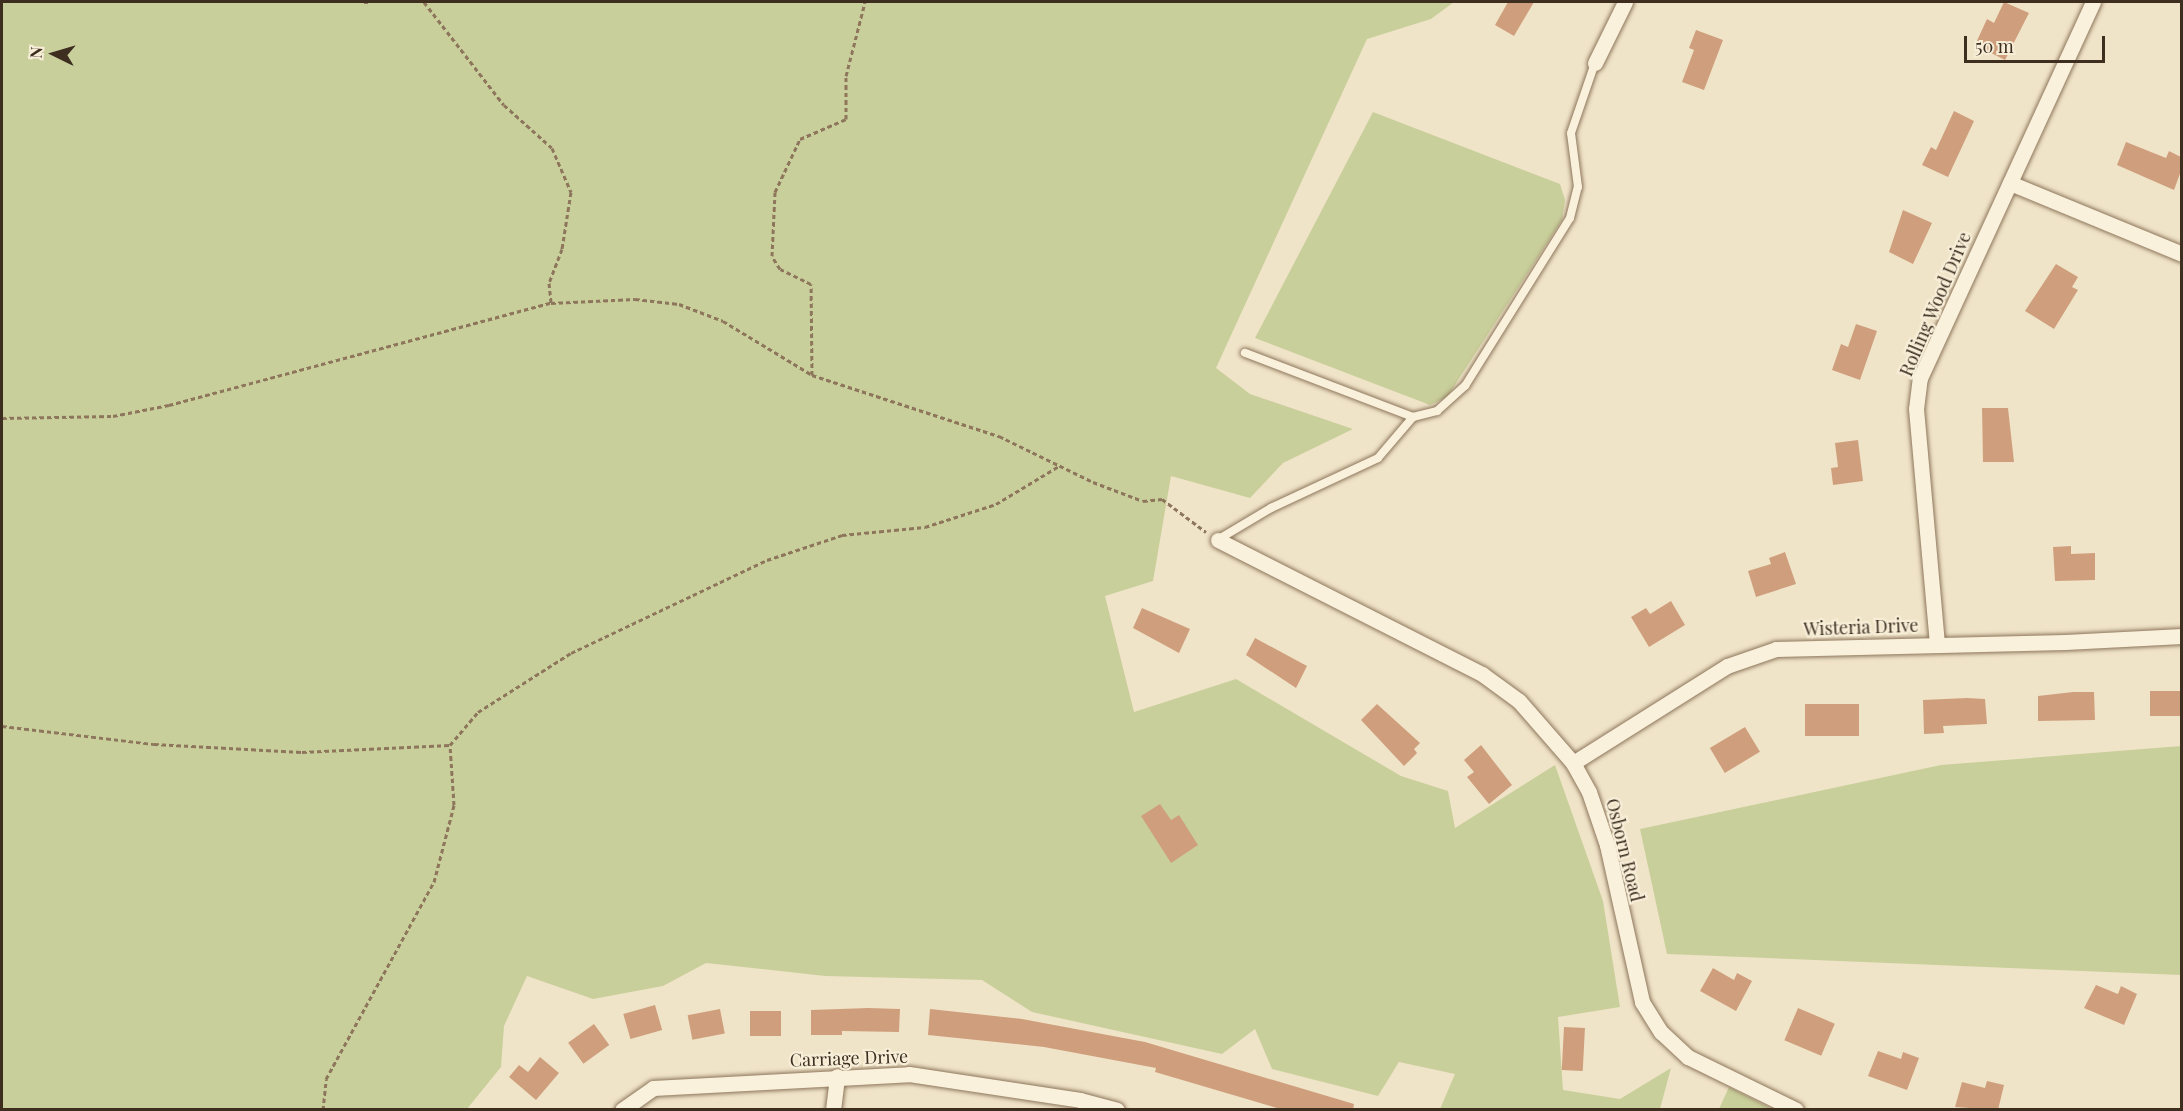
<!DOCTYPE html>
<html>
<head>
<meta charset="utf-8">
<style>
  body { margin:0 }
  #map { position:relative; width:2183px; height:1111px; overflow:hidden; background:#f0e4c8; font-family:"Playfair Display",serif }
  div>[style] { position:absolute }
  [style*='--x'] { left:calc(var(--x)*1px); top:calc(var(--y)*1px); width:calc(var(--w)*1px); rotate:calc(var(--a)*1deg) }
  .green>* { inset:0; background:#c9cf9b }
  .building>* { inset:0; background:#cf9f7d; transform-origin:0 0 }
  .path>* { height:3px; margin-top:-1.5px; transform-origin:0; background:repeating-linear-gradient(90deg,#8d765c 0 4.5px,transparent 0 7.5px) }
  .roads { filter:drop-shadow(0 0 2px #8d765c) drop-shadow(0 0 2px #8d765c) }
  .lane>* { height:8px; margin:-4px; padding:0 4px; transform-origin:4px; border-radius:4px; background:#faf1dc }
  .street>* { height:15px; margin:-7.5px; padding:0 7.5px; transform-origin:7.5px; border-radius:7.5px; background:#faf1dc }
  span { translate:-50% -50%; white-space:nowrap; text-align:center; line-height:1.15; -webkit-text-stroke:4.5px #f7eed8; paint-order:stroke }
  .street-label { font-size:18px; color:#3d2e20 }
  .frame { position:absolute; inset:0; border:3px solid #3d2e20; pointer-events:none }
  .north { position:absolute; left:24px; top:24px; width:60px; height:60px; -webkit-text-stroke:4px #f7eed8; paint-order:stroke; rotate:275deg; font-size:16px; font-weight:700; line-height:24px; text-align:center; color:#3d2e20 }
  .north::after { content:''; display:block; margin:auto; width:21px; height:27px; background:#3d2e20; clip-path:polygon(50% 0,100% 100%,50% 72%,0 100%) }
  .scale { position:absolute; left:1964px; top:36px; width:141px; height:27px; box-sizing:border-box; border:3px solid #3d2e20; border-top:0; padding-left:8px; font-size:18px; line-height:21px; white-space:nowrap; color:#3d2e20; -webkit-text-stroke:4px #f7eed8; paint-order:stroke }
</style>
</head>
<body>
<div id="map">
  <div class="green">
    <i style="clip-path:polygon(2px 2px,1454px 2px,1431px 19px,1367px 39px,1216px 368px,1250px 394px,1353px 429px,1283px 463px,1250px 498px,1171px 476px,1153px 581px,1105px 596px,1134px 712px,1236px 679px,1401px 776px,1448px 791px,1455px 828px,1555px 765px,1603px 901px,1620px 1007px,1558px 1017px,1563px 1090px,1620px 1099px,1671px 1068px,1660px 1109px,1440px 1109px,1455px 1074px,1399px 1062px,1378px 1096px,1272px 1069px,1255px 1029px,1222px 1054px,1032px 1012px,982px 980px,825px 976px,706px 963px,663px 986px,593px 999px,527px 976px,504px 1026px,501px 1067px,467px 1109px,2px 1110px)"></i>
    <i style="clip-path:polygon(1373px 112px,1560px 184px,1565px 200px,1562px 220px,1447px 397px,1430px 405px,1255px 338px)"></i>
    <i style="clip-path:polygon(2181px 746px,2181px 975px,1667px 954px,1640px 829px,1941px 765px)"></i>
    <i style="clip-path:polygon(1729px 1087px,1772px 1109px,1719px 1109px)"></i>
  </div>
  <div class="building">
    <i style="clip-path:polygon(1508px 2px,1534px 2px,1514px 36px,1495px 25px)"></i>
    <i style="clip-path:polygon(2004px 2px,2029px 13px,2005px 60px,1975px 45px,1987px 19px,1994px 23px)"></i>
    <i style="clip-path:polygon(1696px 30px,1723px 40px,1704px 90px,1682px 82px,1694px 50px,1689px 48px)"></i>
    <i style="clip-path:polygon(1954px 111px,1974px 121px,1948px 177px,1922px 165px,1931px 147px,1936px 150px)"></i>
    <i style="clip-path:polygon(2126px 142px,2166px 158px,2169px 151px,2181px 157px,2181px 171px,2174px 190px,2117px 165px)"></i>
    <i style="clip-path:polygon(1903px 210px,1932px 223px,1913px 264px,1889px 252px)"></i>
    <i style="clip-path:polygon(2056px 264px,2078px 277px,2072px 287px,2078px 290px,2054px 329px,2025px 311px)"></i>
    <i style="clip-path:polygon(1856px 324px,1877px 331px,1860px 380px,1832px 370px,1841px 344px,1848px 347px)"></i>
    <i style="clip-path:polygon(1982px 408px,2008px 408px,2014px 462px,1983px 462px)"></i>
    <i style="clip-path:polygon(1858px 440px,1863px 481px,1833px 485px,1831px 468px,1838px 467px,1835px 443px)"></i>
    <i style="clip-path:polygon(2071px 546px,2071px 554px,2095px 553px,2095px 580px,2055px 581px,2053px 547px)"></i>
    <i style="clip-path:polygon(1785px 552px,1796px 584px,1756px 597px,1748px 571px,1771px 564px,1769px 558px)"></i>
    <i style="clip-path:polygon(1671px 601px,1685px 625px,1649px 647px,1631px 617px,1646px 608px,1650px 614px)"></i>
    <i style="clip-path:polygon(1142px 608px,1190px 629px,1179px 653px,1133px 628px)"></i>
    <i style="clip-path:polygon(1255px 638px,1307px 666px,1296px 688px,1246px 655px)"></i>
    <i style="left:2150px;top:691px;width:31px;height:25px"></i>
    <i style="clip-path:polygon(2073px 692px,2094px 692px,2095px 720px,2038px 721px,2038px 696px)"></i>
    <i style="clip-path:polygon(1967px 698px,1985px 699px,1987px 724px,1943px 726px,1944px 733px,1924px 734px,1923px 700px)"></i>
    <i style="clip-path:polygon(1377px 704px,1420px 743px,1414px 749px,1417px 753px,1404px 766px,1361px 720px)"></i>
    <i style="left:1859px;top:704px;width:32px;height:54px;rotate:90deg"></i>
    <i style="left:1745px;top:727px;width:29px;height:41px;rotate:59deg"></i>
    <i style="clip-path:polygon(1481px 745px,1512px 785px,1489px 804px,1467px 777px,1474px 772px,1464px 760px)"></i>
    <i style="clip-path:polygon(1160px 804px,1171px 820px,1179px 815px,1198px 845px,1171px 863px,1141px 816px)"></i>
    <i style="clip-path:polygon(1713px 968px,1734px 980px,1737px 973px,1752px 981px,1736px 1011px,1700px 991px)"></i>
    <i style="clip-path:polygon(2096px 985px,2118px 994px,2121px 986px,2137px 994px,2124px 1025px,2084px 1008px)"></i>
    <i style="left:655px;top:1005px;width:26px;height:33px;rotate:74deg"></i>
    <i style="clip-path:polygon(868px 1008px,900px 1009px,899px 1032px,842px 1031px,842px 1035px,811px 1035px,811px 1010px)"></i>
    <i style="left:1798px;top:1008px;width:40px;height:35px;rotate:23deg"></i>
    <i style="left:720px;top:1009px;width:25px;height:33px;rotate:79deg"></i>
    <i style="clip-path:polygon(930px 1009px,1022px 1019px,1145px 1042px,1354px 1104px,1353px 1110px,1284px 1110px,1155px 1072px,1156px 1068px,1044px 1047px,928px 1035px)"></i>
    <i style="left:781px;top:1011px;width:25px;height:31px;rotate:90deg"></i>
    <i style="left:594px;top:1024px;width:26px;height:32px;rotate:54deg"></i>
    <i style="left:1564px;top:1027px;width:21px;height:43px;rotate:3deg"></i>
    <i style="clip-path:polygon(1878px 1051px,1901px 1059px,1903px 1052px,1919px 1058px,1907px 1090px,1868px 1076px)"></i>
    <i style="clip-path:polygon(540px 1057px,559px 1073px,536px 1100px,509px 1077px,519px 1065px,528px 1072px)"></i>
    <i style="clip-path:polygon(1987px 1081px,2004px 1085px,1998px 1110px,1955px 1107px,1962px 1082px,1985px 1088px)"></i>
  </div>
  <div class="path">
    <i style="--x:364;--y:2;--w:6;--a:0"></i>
    <i style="--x:424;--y:2;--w:130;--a:52.2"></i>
    <i style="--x:504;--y:105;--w:64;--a:41.9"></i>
    <i style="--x:552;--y:148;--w:48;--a:66.6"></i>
    <i style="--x:571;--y:192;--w:58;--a:99"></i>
    <i style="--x:562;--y:249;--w:36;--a:111"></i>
    <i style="--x:549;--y:283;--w:20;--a:84"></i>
    <i style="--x:812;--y:375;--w:91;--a:-90.6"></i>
    <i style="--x:811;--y:284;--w:34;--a:-154"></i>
    <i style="--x:780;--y:269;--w:15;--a:-122"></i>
    <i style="--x:772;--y:256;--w:64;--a:-87.3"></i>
    <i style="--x:775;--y:192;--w:59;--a:-64.7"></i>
    <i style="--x:800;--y:139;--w:50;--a:-23.5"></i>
    <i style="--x:846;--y:119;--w:43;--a:-90"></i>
    <i style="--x:846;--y:76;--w:76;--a:-75.6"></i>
    <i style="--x:2;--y:418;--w:111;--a:-1"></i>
    <i style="--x:113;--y:416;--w:57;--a:-11.1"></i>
    <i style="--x:169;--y:405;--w:395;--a:-15"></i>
    <i style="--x:551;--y:303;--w:84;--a:-2.7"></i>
    <i style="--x:635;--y:299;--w:44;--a:6.5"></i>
    <i style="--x:679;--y:304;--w:47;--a:21.1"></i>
    <i style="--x:723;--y:321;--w:104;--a:31.2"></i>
    <i style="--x:812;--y:375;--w:197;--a:18.1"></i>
    <i style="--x:999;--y:436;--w:105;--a:26.1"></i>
    <i style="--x:1093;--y:482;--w:53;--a:20.8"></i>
    <i style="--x:1143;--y:501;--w:19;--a:-6"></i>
    <i style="--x:1162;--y:499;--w:55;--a:36.9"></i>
    <i style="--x:2;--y:726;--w:153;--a:6.8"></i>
    <i style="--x:154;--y:744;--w:148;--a:3.1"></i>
    <i style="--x:302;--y:752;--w:148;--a:-2.7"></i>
    <i style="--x:323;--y:1110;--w:31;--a:-84"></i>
    <i style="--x:326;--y:1079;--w:225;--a:-61.3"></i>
    <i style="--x:434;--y:882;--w:80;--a:-75.4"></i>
    <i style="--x:454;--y:805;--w:60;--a:-93.8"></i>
    <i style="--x:450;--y:745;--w:43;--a:-49.7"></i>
    <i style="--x:478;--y:712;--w:110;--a:-32.4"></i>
    <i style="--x:571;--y:653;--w:217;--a:-25.4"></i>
    <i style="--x:767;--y:560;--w:79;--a:-18.4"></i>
    <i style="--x:842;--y:535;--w:83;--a:-5.5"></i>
    <i style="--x:925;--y:527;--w:75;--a:-17.9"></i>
    <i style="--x:996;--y:504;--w:74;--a:-31.1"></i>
  </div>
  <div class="roads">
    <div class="lane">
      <i style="--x:1413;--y:417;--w:25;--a:-14"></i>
      <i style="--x:1437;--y:411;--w:38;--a:-42"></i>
      <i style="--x:1465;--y:386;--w:198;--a:-58"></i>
      <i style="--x:1570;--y:218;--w:32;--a:-76"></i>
      <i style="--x:1578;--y:187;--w:54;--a:-97.4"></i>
      <i style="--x:1571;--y:133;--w:74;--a:-71.1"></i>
      <i style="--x:1219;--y:539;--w:61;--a:-30.8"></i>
      <i style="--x:1271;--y:508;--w:118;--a:-25"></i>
      <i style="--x:1378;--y:458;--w:54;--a:-49.5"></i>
      <i style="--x:1413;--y:417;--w:180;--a:-159.1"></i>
    </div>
    <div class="street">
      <i style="--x:1595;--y:63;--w:68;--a:-63.8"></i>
      <i style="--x:2010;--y:183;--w:186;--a:22.4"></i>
      <i style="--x:1218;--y:540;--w:296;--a:26.9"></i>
      <i style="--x:1482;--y:674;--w:46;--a:36.1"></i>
      <i style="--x:1519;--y:701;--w:82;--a:48.9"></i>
      <i style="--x:1573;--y:763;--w:33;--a:61"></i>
      <i style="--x:1589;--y:792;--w:56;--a:71.2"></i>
      <i style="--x:1607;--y:845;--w:161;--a:77.4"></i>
      <i style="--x:1642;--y:1002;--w:36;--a:58"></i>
      <i style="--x:1661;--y:1032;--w:37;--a:43"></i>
      <i style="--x:1688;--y:1057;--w:120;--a:26.1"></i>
      <i style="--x:1937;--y:644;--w:236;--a:-95.1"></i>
      <i style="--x:1916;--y:409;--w:31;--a:-83"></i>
      <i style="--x:1920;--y:378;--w:414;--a:-65.3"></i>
      <i style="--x:1573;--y:763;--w:182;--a:-32.2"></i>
      <i style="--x:1727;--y:666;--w:52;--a:-19.1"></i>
      <i style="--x:1776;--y:649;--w:289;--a:-1.4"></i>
      <i style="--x:2065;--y:642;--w:117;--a:-2.9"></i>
      <i style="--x:622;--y:1110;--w:38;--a:-35"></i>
      <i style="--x:653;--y:1088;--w:256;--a:-3.1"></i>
      <i style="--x:909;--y:1074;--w:173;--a:8.6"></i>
      <i style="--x:1080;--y:1100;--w:38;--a:15"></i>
      <i style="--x:833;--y:1110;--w:34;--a:-83"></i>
    </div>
  </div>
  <div class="street-label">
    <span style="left:1935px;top:304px;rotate:-67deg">Rolling Wood Drive</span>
    <span style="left:1861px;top:627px;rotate:-2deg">Wisteria Drive</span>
    <span style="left:1625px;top:850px;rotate:76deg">Osborn Road</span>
    <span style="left:849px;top:1058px;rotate:-2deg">Carriage Drive</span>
  </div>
  <div class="frame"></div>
  <div class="north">N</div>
  <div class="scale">50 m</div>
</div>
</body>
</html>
